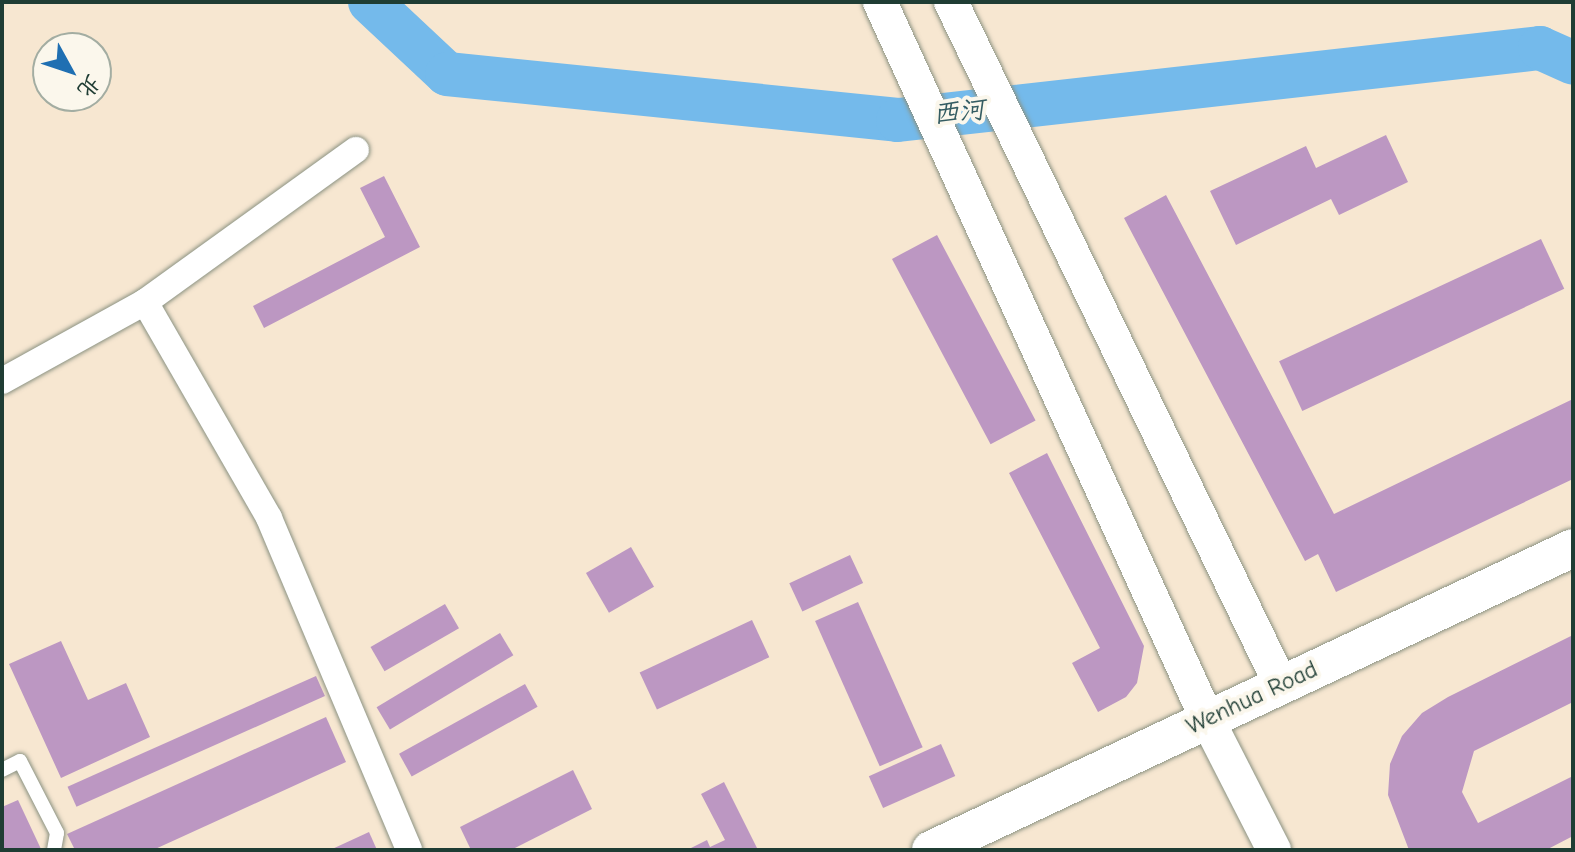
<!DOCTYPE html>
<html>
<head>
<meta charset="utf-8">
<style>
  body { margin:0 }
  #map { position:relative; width:1575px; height:852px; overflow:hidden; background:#f7e7d1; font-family:"Comic Neue","LXGW WenKai TC",sans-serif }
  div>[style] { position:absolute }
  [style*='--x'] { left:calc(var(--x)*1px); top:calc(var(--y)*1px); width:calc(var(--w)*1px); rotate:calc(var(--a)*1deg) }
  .river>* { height:44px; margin:-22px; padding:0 22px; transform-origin:22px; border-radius:22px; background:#74baeb }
  .building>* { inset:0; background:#bc97c2; transform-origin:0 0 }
  .roads { filter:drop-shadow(0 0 2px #8b9282) drop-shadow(0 0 2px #8b9282) }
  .service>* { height:14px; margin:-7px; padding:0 7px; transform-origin:7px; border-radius:7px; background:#fff }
  .minor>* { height:26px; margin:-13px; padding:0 13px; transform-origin:13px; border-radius:13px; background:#fff }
  .tertiary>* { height:34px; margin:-17px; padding:0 17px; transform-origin:17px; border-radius:17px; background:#fff }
  .secondary>* { height:38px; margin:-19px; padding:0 19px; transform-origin:19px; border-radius:19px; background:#fff }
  span { translate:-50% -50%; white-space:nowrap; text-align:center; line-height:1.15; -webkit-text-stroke:8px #fbf7ec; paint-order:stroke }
  .street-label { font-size:24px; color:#1f3d34 }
  .water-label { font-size:26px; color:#345c62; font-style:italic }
  .frame { position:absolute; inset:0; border:4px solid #1f3d34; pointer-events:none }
  .north { position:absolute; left:32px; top:32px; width:80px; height:80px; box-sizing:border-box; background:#fbf7ec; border:2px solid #a3ada2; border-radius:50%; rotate:130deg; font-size:22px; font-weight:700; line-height:32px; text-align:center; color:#1f3d34 }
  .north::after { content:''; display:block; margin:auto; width:28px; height:36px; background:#1f6fb2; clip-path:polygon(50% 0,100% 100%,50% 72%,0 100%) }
</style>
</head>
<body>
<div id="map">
  <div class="river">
    <i style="--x:370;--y:2;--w:105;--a:43.1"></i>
    <i style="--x:447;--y:74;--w:453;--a:5.8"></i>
    <i style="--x:898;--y:120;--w:646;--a:-6.4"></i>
    <i style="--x:1540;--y:48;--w:36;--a:24"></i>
  </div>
  <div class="building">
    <i style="clip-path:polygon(1386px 135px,1408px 182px,1339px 215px,1331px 199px,1236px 245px,1210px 191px,1306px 146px,1316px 168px)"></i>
    <i style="clip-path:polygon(384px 176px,420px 247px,264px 328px,253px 306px,385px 237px,360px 188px)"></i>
    <i style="clip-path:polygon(1166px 195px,1334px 514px,1573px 399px,1573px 479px,1336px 592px,1318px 554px,1305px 561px,1124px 218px)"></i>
    <i style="left:937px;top:235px;width:210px;height:51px;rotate:62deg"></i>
    <i style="left:1541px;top:239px;width:55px;height:289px;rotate:65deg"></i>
    <i style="clip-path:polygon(1047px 453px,1144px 646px,1137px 683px,1126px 697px,1098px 712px,1072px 663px,1100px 648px,1009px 473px)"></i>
    <i style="left:631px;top:547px;width:46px;height:52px;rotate:60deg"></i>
    <i style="left:850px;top:555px;width:31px;height:67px;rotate:65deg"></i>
    <i style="left:858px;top:602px;width:159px;height:47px;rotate:66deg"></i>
    <i style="left:445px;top:604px;width:28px;height:86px;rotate:60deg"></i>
    <i style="left:752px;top:620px;width:41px;height:124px;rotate:65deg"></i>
    <i style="left:500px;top:633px;width:26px;height:144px;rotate:59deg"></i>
    <i style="clip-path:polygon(1573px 635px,1573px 702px,1474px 751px,1462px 792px,1478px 823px,1573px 776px,1573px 836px,1546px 850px,1409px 850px,1388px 795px,1390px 764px,1402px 736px,1422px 713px,1448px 697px)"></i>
    <i style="clip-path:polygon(61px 641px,88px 700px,126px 683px,150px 737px,61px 778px,9px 664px)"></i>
    <i style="left:316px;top:676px;width:22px;height:272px;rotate:66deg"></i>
    <i style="left:525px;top:684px;width:26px;height:144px;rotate:61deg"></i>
    <i style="clip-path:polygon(326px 717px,346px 762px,153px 850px,75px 850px,67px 834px)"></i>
    <i style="left:941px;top:744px;width:35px;height:79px;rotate:66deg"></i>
    <i style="clip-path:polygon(573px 770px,592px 809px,511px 850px,471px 850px,460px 827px)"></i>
    <i style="clip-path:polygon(724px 782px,758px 850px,687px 850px,707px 840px,710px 847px,725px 840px,701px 794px)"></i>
    <i style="clip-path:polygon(18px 800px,41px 849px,39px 850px,2px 850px,2px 807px)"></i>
    <i style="clip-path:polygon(369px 832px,377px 850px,330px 850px)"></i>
  </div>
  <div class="roads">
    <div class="service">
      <i style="--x:2;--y:770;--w:20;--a:-27"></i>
      <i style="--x:20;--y:761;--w:81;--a:62.8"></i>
      <i style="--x:57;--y:833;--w:17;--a:100"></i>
    </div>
    <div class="minor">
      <i style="--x:145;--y:302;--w:249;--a:60.1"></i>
      <i style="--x:269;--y:518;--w:360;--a:67.1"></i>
      <i style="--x:2;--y:381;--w:163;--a:-28.9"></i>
      <i style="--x:145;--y:302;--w:260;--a:-35.8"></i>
    </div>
    <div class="tertiary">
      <i style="--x:880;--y:2;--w:788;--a:65.48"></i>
      <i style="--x:1207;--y:719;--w:147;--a:62.9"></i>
      <i style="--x:951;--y:2;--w:759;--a:64.21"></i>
    </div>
    <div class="secondary">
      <i style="--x:931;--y:850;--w:709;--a:-25.19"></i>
    </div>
  </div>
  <div class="street-label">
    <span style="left:1252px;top:698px;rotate:-25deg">Wenhua Road</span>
  </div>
  <div class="water-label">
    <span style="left:959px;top:113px;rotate:-6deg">西河</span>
  </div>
  <div class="frame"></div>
  <div class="north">北</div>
</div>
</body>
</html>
